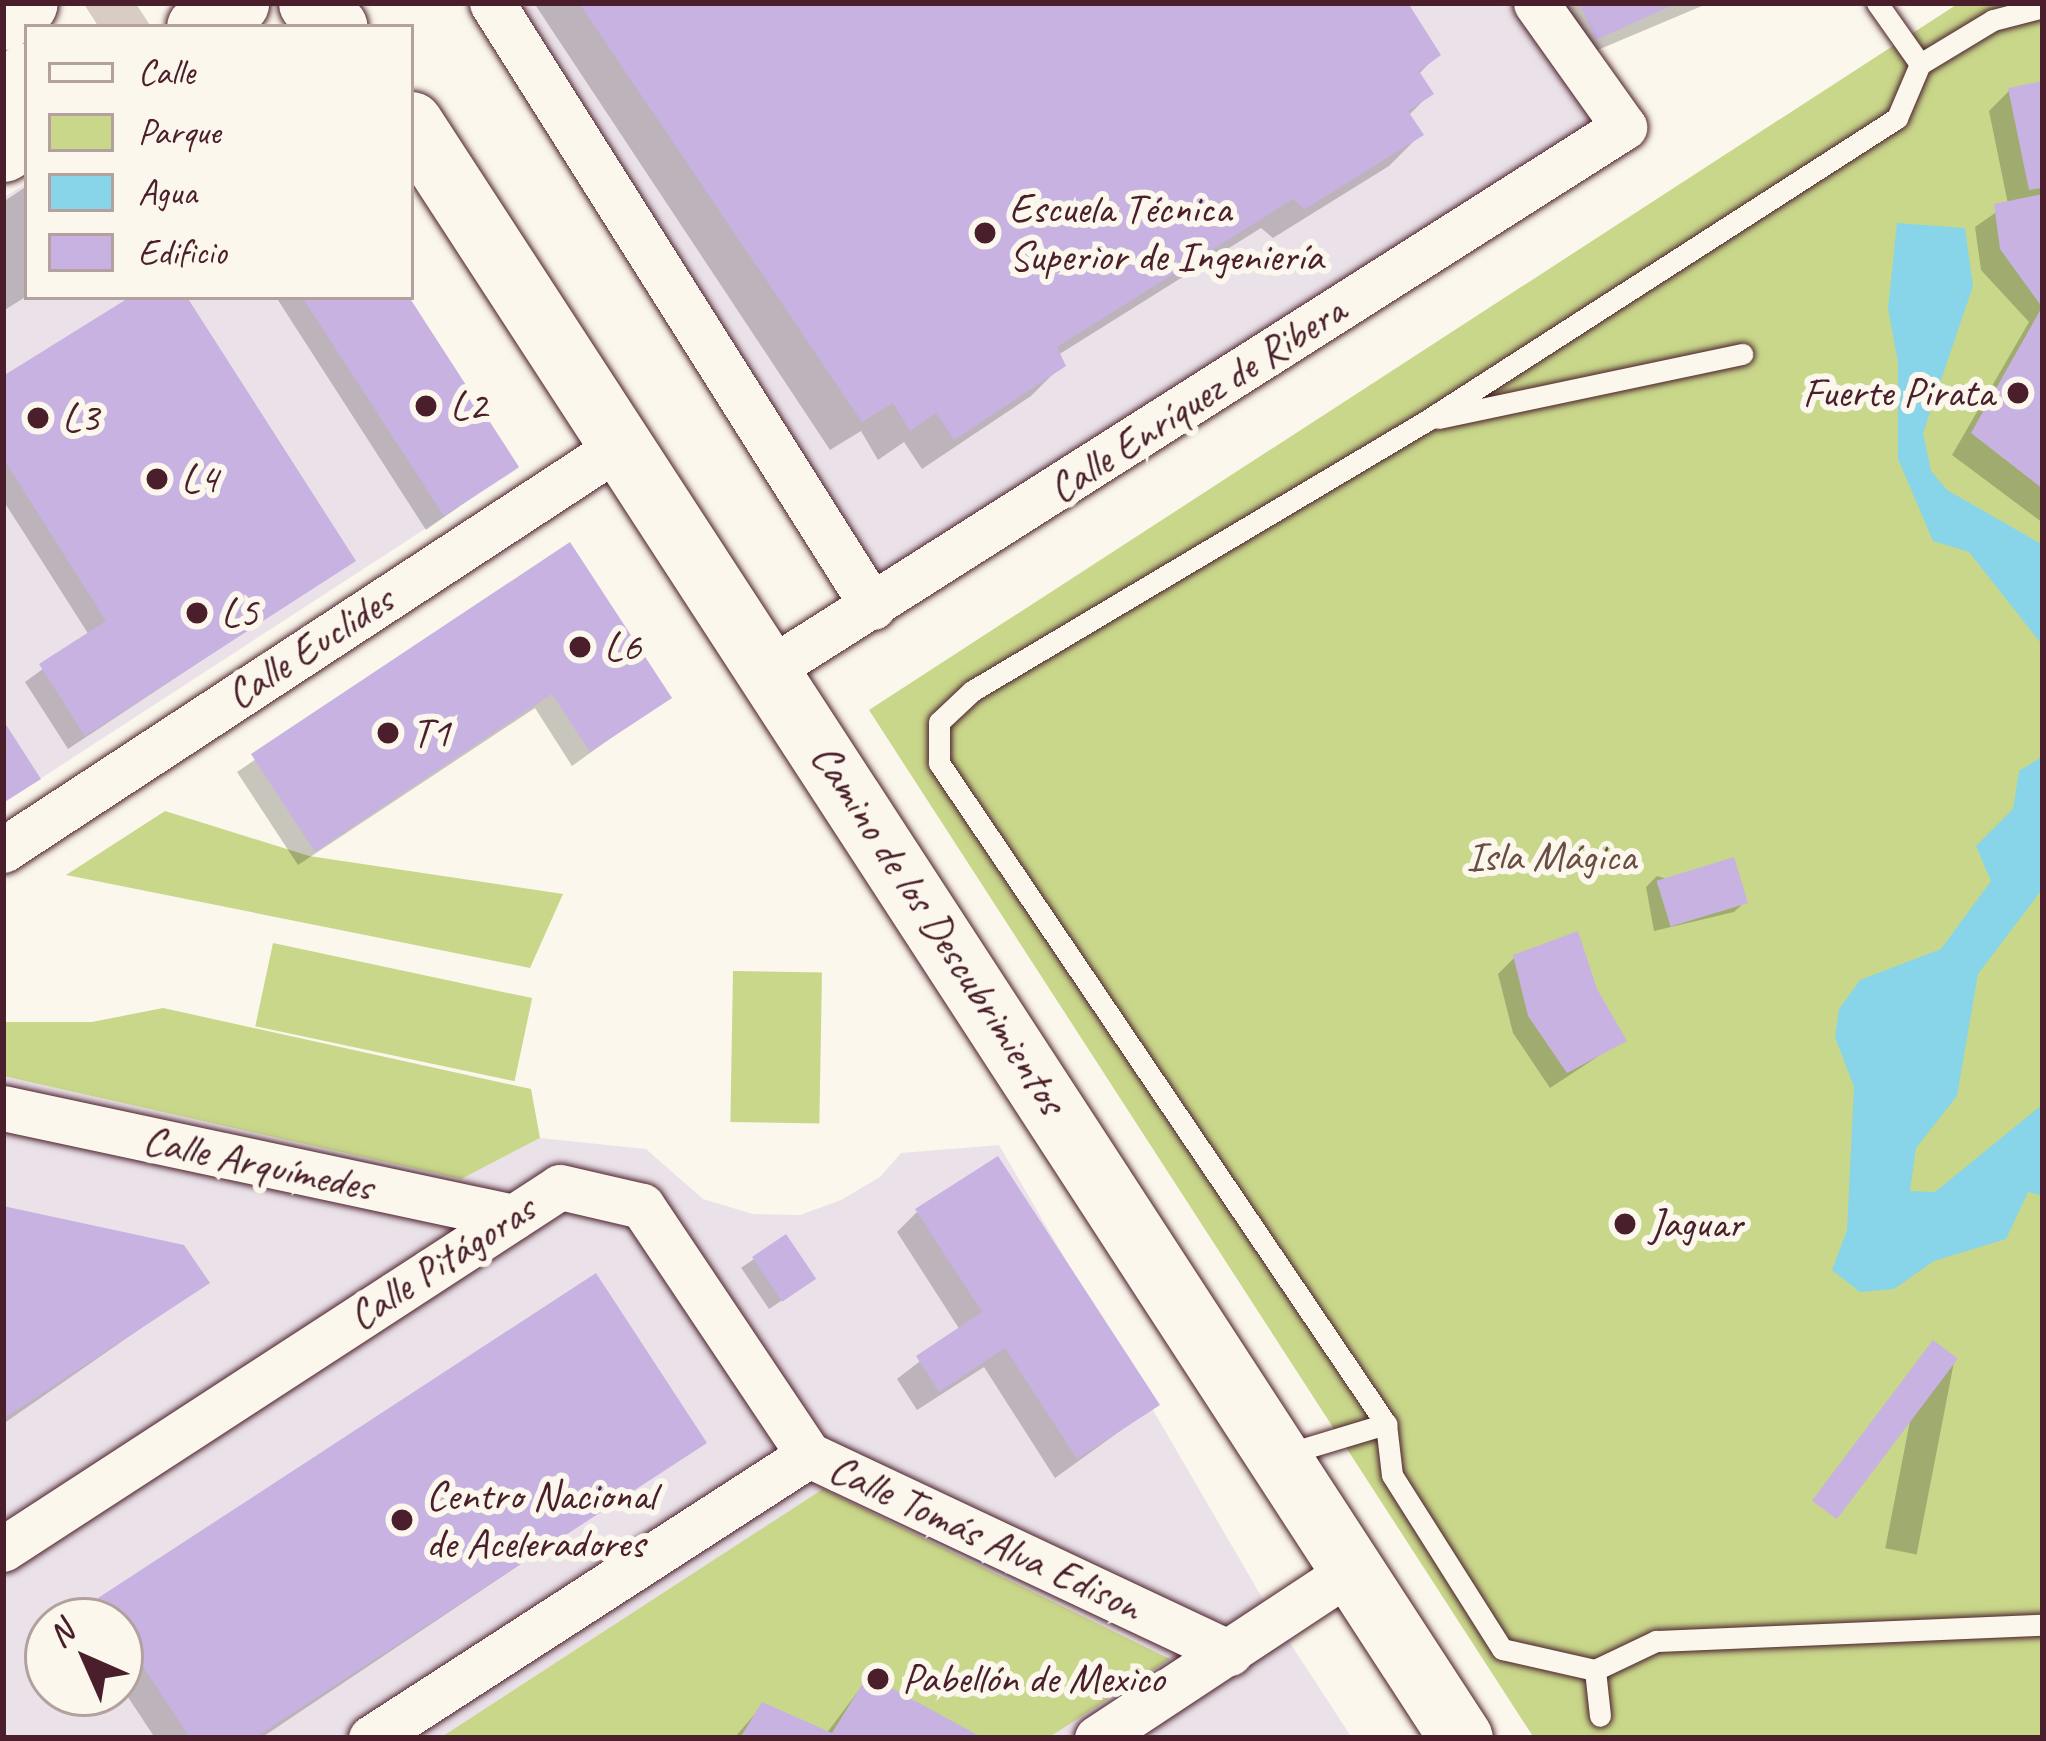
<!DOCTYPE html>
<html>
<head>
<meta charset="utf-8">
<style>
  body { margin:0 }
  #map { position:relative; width:2046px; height:1741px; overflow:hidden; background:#fbf7ec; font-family:Caveat,sans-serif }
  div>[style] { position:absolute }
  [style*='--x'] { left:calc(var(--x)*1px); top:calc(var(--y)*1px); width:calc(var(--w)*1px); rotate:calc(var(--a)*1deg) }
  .built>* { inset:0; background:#ebe2e9 }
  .green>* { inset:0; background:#c9d78b; transform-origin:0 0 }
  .water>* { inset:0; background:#88d4e8 }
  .shadow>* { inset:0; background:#0003; transform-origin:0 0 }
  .building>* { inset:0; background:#c7b2e2; transform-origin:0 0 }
  .secondary-tunnel>* { height:63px; margin-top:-31.5px; transform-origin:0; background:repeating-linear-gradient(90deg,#d8ccc5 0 63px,transparent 0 95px) }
  .roads { filter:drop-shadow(0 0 3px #4a1f2b) drop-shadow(0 0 3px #4a1f2b) }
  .lane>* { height:21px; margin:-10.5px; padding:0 10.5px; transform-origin:10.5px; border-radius:10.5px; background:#fbf7ec }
  .street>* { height:45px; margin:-22.5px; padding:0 22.5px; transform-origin:22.5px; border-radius:22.5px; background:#fbf7ec }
  .secondary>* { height:63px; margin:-31.5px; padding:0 31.5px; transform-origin:31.5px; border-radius:31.5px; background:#fbf7ec }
  .dots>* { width:33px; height:33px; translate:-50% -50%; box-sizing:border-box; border:6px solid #fbf7ec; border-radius:50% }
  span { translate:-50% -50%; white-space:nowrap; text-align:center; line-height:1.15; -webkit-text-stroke:12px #fbf7ec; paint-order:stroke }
  .poi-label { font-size:42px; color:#4a1f2b }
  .left { translate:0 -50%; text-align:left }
  .right { translate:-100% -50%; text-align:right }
  .street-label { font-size:42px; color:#4a1f2b }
  .park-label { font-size:42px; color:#6a4d43 }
  .frame { position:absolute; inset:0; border:6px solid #4a1f2b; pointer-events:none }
  .legend { position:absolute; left:24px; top:24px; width:390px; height:276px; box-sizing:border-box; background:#fbf7ec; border:3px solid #b4a19f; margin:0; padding:15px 21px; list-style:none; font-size:36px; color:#4a1f2b }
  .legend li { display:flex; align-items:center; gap:24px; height:60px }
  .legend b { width:60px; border:3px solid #b4a19f }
  .north { position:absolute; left:24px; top:1597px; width:120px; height:120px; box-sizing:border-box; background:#fbf7ec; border:3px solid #b4a19f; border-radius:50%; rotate:315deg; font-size:33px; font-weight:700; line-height:48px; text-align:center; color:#4a1f2b }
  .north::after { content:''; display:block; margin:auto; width:42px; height:54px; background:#4a1f2b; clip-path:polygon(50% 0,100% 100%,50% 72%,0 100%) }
</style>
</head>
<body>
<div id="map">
  <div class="built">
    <i style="clip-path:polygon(492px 3px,1534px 3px,1624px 127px,873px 607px)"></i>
    <i style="clip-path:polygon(27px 183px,27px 297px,409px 297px,519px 468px,3px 803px,3px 198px)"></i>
    <i style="clip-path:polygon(evenodd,3px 1076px,461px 1178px,540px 1138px,646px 1149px,703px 1199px,753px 1214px,800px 1215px,841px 1200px,880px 1177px,901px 1153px,999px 1145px,1275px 1620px,1352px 1738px,3px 1738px,3px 1076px,48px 1621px,120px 1621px,120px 1693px,48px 1693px,48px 1621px)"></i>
  </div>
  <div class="green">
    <i style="clip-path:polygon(1959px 3px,2043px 3px,2043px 1738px,1534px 1738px,869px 710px)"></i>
    <i style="clip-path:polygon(165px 811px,309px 856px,563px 894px,530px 968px,66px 875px)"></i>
    <i style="left:273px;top:943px;width:265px;height:85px;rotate:12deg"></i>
    <i style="left:733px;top:971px;width:89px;height:151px;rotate:1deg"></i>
    <i style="clip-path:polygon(163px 1008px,531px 1089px,540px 1138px,461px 1179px,3px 1076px,3px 1022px,92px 1022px)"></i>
    <i style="clip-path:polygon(823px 1489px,1170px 1659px,1048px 1738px,440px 1738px)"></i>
  </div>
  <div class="water">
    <i style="clip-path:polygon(1897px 223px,1965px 228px,1973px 286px,1923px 433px,1931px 471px,1947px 490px,2043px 545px,2043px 646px,1969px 552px,1933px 541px,1898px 459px,1898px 363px,1888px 308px)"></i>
    <i style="clip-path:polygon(2043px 756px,2043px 888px,1978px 974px,1957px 1096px,1916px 1148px,1910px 1191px,1935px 1192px,2043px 1104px,2043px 1196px,2028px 1192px,2006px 1239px,1934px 1261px,1894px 1289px,1860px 1292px,1832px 1270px,1847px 1230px,1854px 1087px,1835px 1037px,1839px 1009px,1860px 980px,1941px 949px,1991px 881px,1976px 846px,2013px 809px,2019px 771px)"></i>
  </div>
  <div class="shadow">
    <i style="clip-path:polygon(534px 3px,1404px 3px,1438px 54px,1418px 75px,1430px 94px,1408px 116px,1420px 135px,1389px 166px,1273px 238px,1261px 228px,1058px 355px,1062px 365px,1031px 396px,922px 469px,904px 442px,878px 460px,861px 431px,830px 450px)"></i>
    <i style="clip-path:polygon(1547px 3px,1709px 3px,1574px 60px)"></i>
    <i style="clip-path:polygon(2043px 84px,2043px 523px,1952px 455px,2029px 322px,1981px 270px,1975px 227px,2008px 204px,1989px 111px,2009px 91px)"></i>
    <i style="clip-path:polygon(27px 186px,27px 296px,3px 311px,3px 202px)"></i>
    <i style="clip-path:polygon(136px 297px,183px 297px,352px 561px,68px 749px,25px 682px,89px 635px,3px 500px,3px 380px)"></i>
    <i style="clip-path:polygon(276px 297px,405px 297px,515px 467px,426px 530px)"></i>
    <i style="clip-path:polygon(569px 547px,668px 697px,572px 766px,535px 708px,298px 865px,237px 772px)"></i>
    <i style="clip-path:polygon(1657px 876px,1745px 902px,1734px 912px,1654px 931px,1646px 887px)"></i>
    <i style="clip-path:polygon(1515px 957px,1594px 990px,1623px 1040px,1550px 1088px,1513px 1033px,1498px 974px)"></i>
    <i style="clip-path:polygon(3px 1210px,206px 1283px,3px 1424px)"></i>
    <i style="clip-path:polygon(917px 1212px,1156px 1405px,1055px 1478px,984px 1367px,917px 1410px,897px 1379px,960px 1330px,897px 1232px)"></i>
    <i style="left:785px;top:1238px;width:50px;height:53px;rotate:56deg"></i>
    <i style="left:1923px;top:1354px;width:32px;height:198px;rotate:11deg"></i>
    <i style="clip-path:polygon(703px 1442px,261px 1738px,155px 1738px,120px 1685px,120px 1621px,79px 1621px,100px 1600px)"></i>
    <i style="clip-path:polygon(868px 1678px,977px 1738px,734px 1738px,762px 1706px,826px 1734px)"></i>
  </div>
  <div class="building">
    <i style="clip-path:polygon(579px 3px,1408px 3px,1441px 55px,1419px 71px,1434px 94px,1408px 111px,1424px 135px,1305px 209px,1293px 199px,1057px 347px,1066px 366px,954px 440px,936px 413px,910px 431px,893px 403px,862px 422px)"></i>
    <i style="clip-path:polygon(1579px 3px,1677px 3px,1596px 40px)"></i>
    <i style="clip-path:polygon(2043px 81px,2043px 188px,2029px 190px,2008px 88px)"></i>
    <i style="clip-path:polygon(2043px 194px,2043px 489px,1971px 433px,2042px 307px,2000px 249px,1994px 204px)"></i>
    <i style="clip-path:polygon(130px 297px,187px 297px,356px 561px,85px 736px,39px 664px,106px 621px,3px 458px,3px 376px)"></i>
    <i style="clip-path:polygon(302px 297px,409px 297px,519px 467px,444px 516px)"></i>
    <i style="clip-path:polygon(570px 542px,672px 698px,590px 752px,552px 694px,315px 852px,251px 754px)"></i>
    <i style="clip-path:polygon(3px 720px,41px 779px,3px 803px)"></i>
    <i style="left:1734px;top:857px;width:48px;height:81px;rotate:73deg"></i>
    <i style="clip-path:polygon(1578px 931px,1597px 989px,1627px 1041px,1567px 1073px,1528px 1016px,1513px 955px)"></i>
    <i style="clip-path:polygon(998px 1156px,1160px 1405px,1077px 1459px,1005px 1348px,939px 1392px,916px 1356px,982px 1312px,915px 1209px)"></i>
    <i style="clip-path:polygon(3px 1206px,184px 1245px,210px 1283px,3px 1419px)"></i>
    <i style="left:786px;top:1234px;width:54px;height:41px;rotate:56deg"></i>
    <i style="clip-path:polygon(596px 1273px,707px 1443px,254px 1738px,190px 1738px,98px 1598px)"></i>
    <i style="left:1933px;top:1340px;width:31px;height:201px;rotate:37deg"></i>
    <i style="clip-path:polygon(868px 1675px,983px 1738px,740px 1738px,762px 1702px,832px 1733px)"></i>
  </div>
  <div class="secondary-tunnel">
    <i style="--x:99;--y:27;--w:44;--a:-33"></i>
  </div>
  <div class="roads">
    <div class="lane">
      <i style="--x:1877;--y:3;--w:75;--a:54.8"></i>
      <i style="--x:2043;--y:7;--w:52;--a:165.4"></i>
      <i style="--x:1993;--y:20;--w:85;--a:148.9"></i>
      <i style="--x:1920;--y:64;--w:59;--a:113.1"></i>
      <i style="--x:1897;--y:118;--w:560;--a:147.25"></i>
      <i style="--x:1426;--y:421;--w:528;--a:149.26"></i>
      <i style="--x:972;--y:691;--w:45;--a:136.8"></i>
      <i style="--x:939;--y:722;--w:41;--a:90"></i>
      <i style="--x:939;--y:763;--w:798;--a:55.93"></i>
      <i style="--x:1386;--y:1424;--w:51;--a:83.3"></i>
      <i style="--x:1392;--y:1475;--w:206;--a:57.7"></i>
      <i style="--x:1502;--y:1649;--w:95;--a:12.7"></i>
      <i style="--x:1595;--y:1670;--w:68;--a:-25.4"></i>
      <i style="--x:1656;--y:1641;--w:387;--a:-2.4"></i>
      <i style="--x:1438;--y:418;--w:311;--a:-11.9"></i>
      <i style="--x:1283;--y:1455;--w:108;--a:-16.8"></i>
      <i style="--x:1595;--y:1670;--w:46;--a:83.8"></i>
    </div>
    <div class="street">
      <i style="--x:492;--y:3;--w:714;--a:57.76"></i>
      <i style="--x:769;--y:670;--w:1013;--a:-32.42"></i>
      <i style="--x:1624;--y:127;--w:152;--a:-125.4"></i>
      <i style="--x:3;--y:850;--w:735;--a:-33.24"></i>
      <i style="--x:3;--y:1108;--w:522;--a:12.06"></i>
      <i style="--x:809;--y:1455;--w:465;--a:25.2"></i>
      <i style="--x:3;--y:1549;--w:664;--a:-33.02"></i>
      <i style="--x:560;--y:1187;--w:84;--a:13"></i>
      <i style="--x:642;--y:1206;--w:300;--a:56.2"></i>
      <i style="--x:371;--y:1738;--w:521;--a:-32.87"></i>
      <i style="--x:1097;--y:1738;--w:307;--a:-33.4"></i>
    </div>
    <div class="secondary">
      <i style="--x:310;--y:3;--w:35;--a:43"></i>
      <i style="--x:3;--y:18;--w:27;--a:-33"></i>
      <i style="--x:198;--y:27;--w:46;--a:-31.6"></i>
      <i style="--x:3;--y:89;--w:28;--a:-32"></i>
      <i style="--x:411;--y:123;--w:1926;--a:56.97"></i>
      <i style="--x:3;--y:150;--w:28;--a:-32"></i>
    </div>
  </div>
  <div class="dots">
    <i style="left:985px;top:233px;background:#4a1f2b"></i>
    <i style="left:2018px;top:393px;background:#4a1f2b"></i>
    <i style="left:426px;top:406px;background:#4a1f2b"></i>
    <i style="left:38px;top:418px;background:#4a1f2b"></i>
    <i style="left:157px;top:479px;background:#4a1f2b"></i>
    <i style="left:197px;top:613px;background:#4a1f2b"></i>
    <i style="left:580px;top:647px;background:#4a1f2b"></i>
    <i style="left:388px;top:733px;background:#4a1f2b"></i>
    <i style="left:1625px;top:1224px;background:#4a1f2b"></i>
    <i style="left:402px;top:1520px;background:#4a1f2b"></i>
    <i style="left:878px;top:1679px;background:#4a1f2b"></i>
  </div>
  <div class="poi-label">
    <span class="left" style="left:1009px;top:233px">Escuela Técnica<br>Superior de Ingeniería</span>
    <span class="right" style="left:1994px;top:393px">Fuerte Pirata</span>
    <span class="left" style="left:450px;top:406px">L2</span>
    <span class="left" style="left:62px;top:418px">L3</span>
    <span class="left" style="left:181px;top:479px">L4</span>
    <span class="left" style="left:221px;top:613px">L5</span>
    <span class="left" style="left:604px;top:647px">L6</span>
    <span class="left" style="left:412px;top:733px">T1</span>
    <span class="left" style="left:1649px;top:1224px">Jaguar</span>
    <span class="left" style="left:426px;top:1520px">Centro Nacional<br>de Aceleradores</span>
    <span class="left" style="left:902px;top:1679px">Pabellón de Mexico</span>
  </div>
  <div class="street-label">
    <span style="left:1197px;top:400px;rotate:-33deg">Calle Enríquez de Ribera</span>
    <span style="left:310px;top:648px;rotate:-33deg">Calle Euclides</span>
    <span style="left:938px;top:929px;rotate:57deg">Camino de los Descubrimientos</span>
    <span style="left:258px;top:1164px;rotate:12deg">Calle Arquímedes</span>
    <span style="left:442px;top:1263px;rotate:-33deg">Calle Pitágoras</span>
    <span style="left:985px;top:1538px;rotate:25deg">Calle Tomás Alva Edison</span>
  </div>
  <div class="park-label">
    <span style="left:1551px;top:857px">Isla Mágica</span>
  </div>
  <div class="frame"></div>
  <ul class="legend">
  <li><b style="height:15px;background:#fbf7ec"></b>Calle</li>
  <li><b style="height:33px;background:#c9d78b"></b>Parque</li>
  <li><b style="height:33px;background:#88d4e8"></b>Agua</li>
  <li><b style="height:33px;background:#c7b2e2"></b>Edificio</li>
  </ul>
  <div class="north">N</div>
</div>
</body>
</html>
